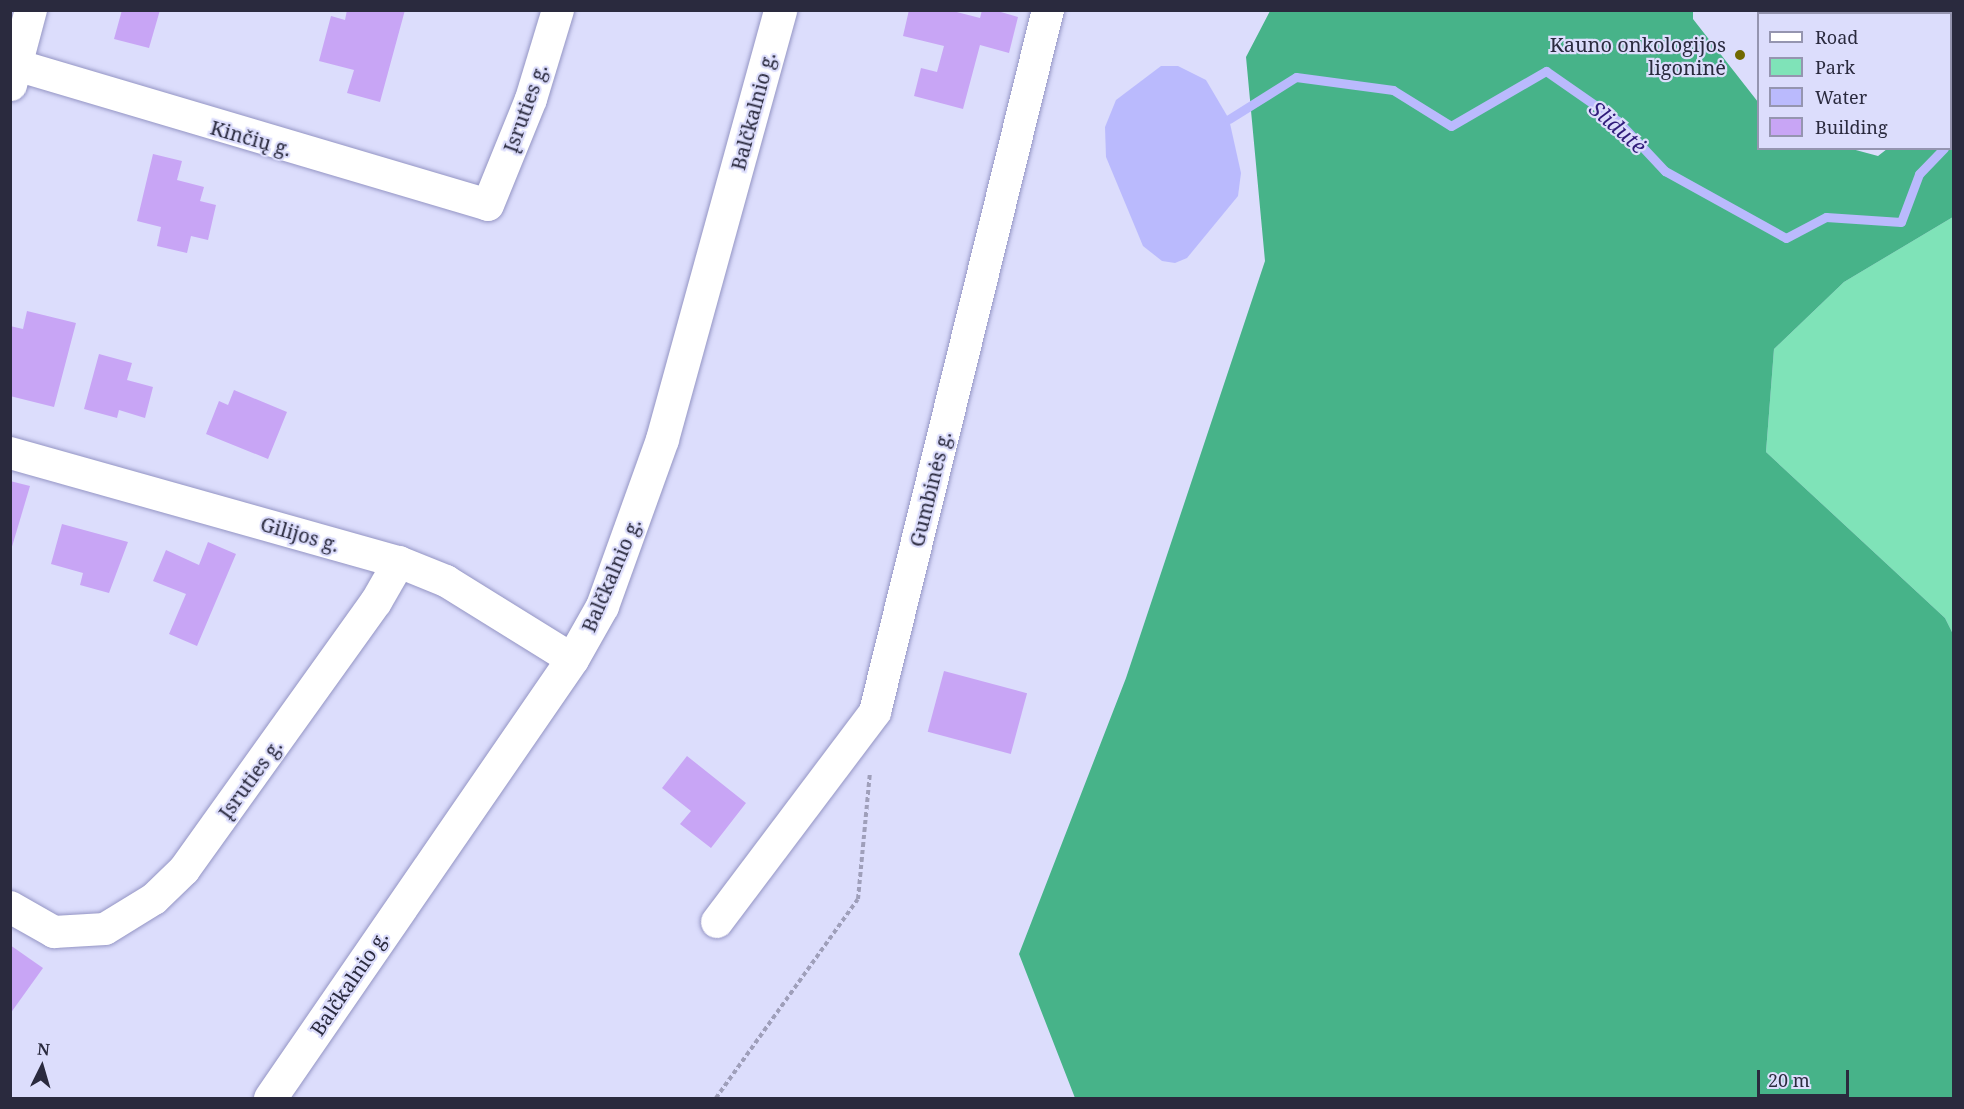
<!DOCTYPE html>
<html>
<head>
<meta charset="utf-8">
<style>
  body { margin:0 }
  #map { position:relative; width:1964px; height:1109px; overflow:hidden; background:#dcddfc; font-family:"Noto Serif",serif }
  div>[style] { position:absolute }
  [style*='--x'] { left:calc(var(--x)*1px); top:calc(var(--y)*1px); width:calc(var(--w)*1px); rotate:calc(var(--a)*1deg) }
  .green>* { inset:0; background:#7fe3b8 }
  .forest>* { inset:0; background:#47b389 }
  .water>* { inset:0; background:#babafd }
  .stream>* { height:9px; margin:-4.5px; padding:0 4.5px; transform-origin:4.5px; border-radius:4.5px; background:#babafd }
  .building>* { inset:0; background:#c8a5f5; transform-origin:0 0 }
  .path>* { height:4px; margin-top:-2px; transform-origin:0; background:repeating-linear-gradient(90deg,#9f9fba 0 4.5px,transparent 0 7.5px) }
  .roads { filter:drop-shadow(0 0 2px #9495c4) drop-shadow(0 0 2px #9495c4) }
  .minor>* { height:32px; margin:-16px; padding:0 16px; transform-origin:16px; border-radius:16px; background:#fff }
  .tertiary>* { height:33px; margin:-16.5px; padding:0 16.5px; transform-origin:16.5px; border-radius:16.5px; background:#fff }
  .dots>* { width:16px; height:16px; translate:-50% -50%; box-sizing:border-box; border:3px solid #dcddfc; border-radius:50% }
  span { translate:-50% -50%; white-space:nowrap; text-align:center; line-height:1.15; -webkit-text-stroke:4.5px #dcddfc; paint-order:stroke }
  .poi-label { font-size:20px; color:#2a2a3e }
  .right { translate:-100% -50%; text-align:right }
  .street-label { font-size:20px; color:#2a2a3e }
  .water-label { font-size:21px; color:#301c7a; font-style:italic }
  .frame { position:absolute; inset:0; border:12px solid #2a2a3e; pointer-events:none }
  .legend { position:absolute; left:1757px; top:12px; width:195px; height:138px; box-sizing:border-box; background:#dcddfc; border:2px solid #9595b0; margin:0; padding:8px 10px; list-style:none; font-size:18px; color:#2a2a3e }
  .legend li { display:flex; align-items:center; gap:12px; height:30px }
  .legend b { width:30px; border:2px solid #9595b0 }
  .north { position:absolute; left:12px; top:1037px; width:60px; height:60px; -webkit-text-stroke:4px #dcddfc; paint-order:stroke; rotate:5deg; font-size:16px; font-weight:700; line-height:24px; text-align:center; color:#2a2a3e }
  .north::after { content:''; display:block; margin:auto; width:21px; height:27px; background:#2a2a3e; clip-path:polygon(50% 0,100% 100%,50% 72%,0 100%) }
  .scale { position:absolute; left:1757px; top:1070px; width:92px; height:27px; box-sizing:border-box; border:3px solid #2a2a3e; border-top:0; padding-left:8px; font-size:18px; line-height:21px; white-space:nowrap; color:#2a2a3e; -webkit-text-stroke:4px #dcddfc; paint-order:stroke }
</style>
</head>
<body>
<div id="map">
  <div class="green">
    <i style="clip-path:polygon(1953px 217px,1953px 634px,1945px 618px,1766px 452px,1774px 349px,1844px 282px)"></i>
  </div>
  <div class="forest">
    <i style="clip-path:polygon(1270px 11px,1693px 11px,1693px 19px,1758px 102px,1758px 148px,1852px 149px,1878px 156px,1887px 149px,1950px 148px,1953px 90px,1953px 217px,1844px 282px,1774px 349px,1766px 452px,1945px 618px,1953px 634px,1953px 1098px,1075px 1098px,1019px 954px,1126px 678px,1265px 261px,1246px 57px)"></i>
  </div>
  <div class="water">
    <i style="clip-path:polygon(1161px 66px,1178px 66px,1206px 80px,1229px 119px,1241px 173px,1238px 196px,1187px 258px,1175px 263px,1162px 261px,1143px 246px,1106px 157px,1105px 127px,1116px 100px)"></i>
  </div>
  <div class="stream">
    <i style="--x:1229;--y:119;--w:79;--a:-32.1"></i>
    <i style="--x:1296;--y:77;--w:98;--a:7.6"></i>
    <i style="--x:1393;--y:90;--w:68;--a:31.8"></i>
    <i style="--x:1451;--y:126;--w:110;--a:-30.1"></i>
    <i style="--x:1546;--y:71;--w:88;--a:34.8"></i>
    <i style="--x:1618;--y:121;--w:69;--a:46.8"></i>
    <i style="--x:1665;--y:171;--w:138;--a:29"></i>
    <i style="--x:1786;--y:238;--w:45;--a:-27.7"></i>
    <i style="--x:1826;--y:217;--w:75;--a:3.8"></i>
    <i style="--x:1901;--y:222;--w:51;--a:-69.4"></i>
    <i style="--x:1919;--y:174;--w:36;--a:-46"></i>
    <i style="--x:1950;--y:141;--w:4;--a:-14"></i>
  </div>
  <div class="building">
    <i style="clip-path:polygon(122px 10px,160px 10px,149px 48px,114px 39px)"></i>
    <i style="clip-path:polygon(347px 10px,405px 10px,380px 102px,347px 93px,354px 70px,319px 61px,331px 16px,345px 20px)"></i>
    <i style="clip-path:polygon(909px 10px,949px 10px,980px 18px,982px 10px,994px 10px,1018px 17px,1009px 53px,980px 45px,963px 109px,914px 96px,921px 68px,937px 72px,944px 46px,903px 36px)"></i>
    <i style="clip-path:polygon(153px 154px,182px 161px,177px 180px,204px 187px,200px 201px,216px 205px,208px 240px,191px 236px,187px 253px,157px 246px,161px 227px,137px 221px)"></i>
    <i style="clip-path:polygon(27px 311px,76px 323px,54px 407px,10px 396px,10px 326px,23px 329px)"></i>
    <i style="clip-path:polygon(99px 354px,132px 363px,127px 380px,153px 387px,145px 418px,119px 410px,117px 418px,84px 409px)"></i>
    <i style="clip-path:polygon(234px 390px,287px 412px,268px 459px,206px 434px,219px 401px,228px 405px)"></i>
    <i style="clip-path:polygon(10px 481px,30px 486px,11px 550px,10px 550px)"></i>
    <i style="clip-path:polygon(62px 524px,128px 542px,109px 593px,80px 585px,83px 573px,51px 564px)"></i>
    <i style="clip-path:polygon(208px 542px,236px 554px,197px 646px,169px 634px,186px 594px,153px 581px,166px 550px,199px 565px)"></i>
    <i style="left:944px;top:671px;width:86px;height:63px;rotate:15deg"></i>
    <i style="clip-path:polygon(687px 756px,746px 803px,711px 848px,680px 824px,691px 811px,662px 788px)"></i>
    <i style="clip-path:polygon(10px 945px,43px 968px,10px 1014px)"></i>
  </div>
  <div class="path">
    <i style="--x:716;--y:1098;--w:244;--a:-54.5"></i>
    <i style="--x:858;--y:899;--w:127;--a:-84.6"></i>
  </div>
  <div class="roads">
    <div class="minor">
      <i style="--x:16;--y:65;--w:492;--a:16.5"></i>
      <i style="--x:488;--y:205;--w:114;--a:-67.9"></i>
      <i style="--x:531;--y:99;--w:93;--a:-73.1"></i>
      <i style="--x:11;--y:85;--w:78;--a:-75.1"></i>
      <i style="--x:10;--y:453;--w:404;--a:15.7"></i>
      <i style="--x:399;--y:562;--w:51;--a:22"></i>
      <i style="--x:446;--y:581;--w:148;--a:31.8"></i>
      <i style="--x:10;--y:907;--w:51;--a:29.6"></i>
      <i style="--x:54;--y:932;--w:51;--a:-3.4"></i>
      <i style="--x:105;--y:929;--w:57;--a:-31.5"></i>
      <i style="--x:154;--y:899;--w:42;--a:-44"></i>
      <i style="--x:184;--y:870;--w:330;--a:-54.4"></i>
      <i style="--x:376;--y:602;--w:46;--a:-60.1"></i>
      <i style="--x:717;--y:922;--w:263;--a:-53"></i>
      <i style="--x:875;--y:712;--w:723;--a:-76.16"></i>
    </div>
    <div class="tertiary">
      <i style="--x:270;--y:1098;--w:533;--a:-55.47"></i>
      <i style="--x:572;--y:659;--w:61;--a:-60.5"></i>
      <i style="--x:602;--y:606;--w:177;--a:-70.2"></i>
      <i style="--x:662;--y:439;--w:445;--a:-74.6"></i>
    </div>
  </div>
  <div class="dots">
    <i style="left:1740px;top:55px;background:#716900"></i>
  </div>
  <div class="poi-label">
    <span class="right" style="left:1726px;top:56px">Kauno onkologijos<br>ligoninė</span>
  </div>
  <div class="street-label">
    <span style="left:525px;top:108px;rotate:-70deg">Įsruties g.</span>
    <span style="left:753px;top:111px;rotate:-75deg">Balčkalnio g.</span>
    <span style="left:251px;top:138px;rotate:16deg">Kinčių g.</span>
    <span style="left:930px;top:489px;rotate:-76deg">Gumbinės g.</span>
    <span style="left:300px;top:534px;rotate:16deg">Gilijos g.</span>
    <span style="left:611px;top:575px;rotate:-67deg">Balčkalnio g.</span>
    <span style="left:250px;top:779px;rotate:-54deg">Įsruties g.</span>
    <span style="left:349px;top:983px;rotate:-56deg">Balčkalnio g.</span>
  </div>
  <div class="water-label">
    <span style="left:1618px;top:127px;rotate:41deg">Slidutė</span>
  </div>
  <div class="frame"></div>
  <ul class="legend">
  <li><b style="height:8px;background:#fff"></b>Road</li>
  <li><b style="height:16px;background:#7fe3b8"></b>Park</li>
  <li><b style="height:16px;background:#babafd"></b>Water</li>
  <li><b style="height:16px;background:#c8a5f5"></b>Building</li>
  </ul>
  <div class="north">N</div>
  <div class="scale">20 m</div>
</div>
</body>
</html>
